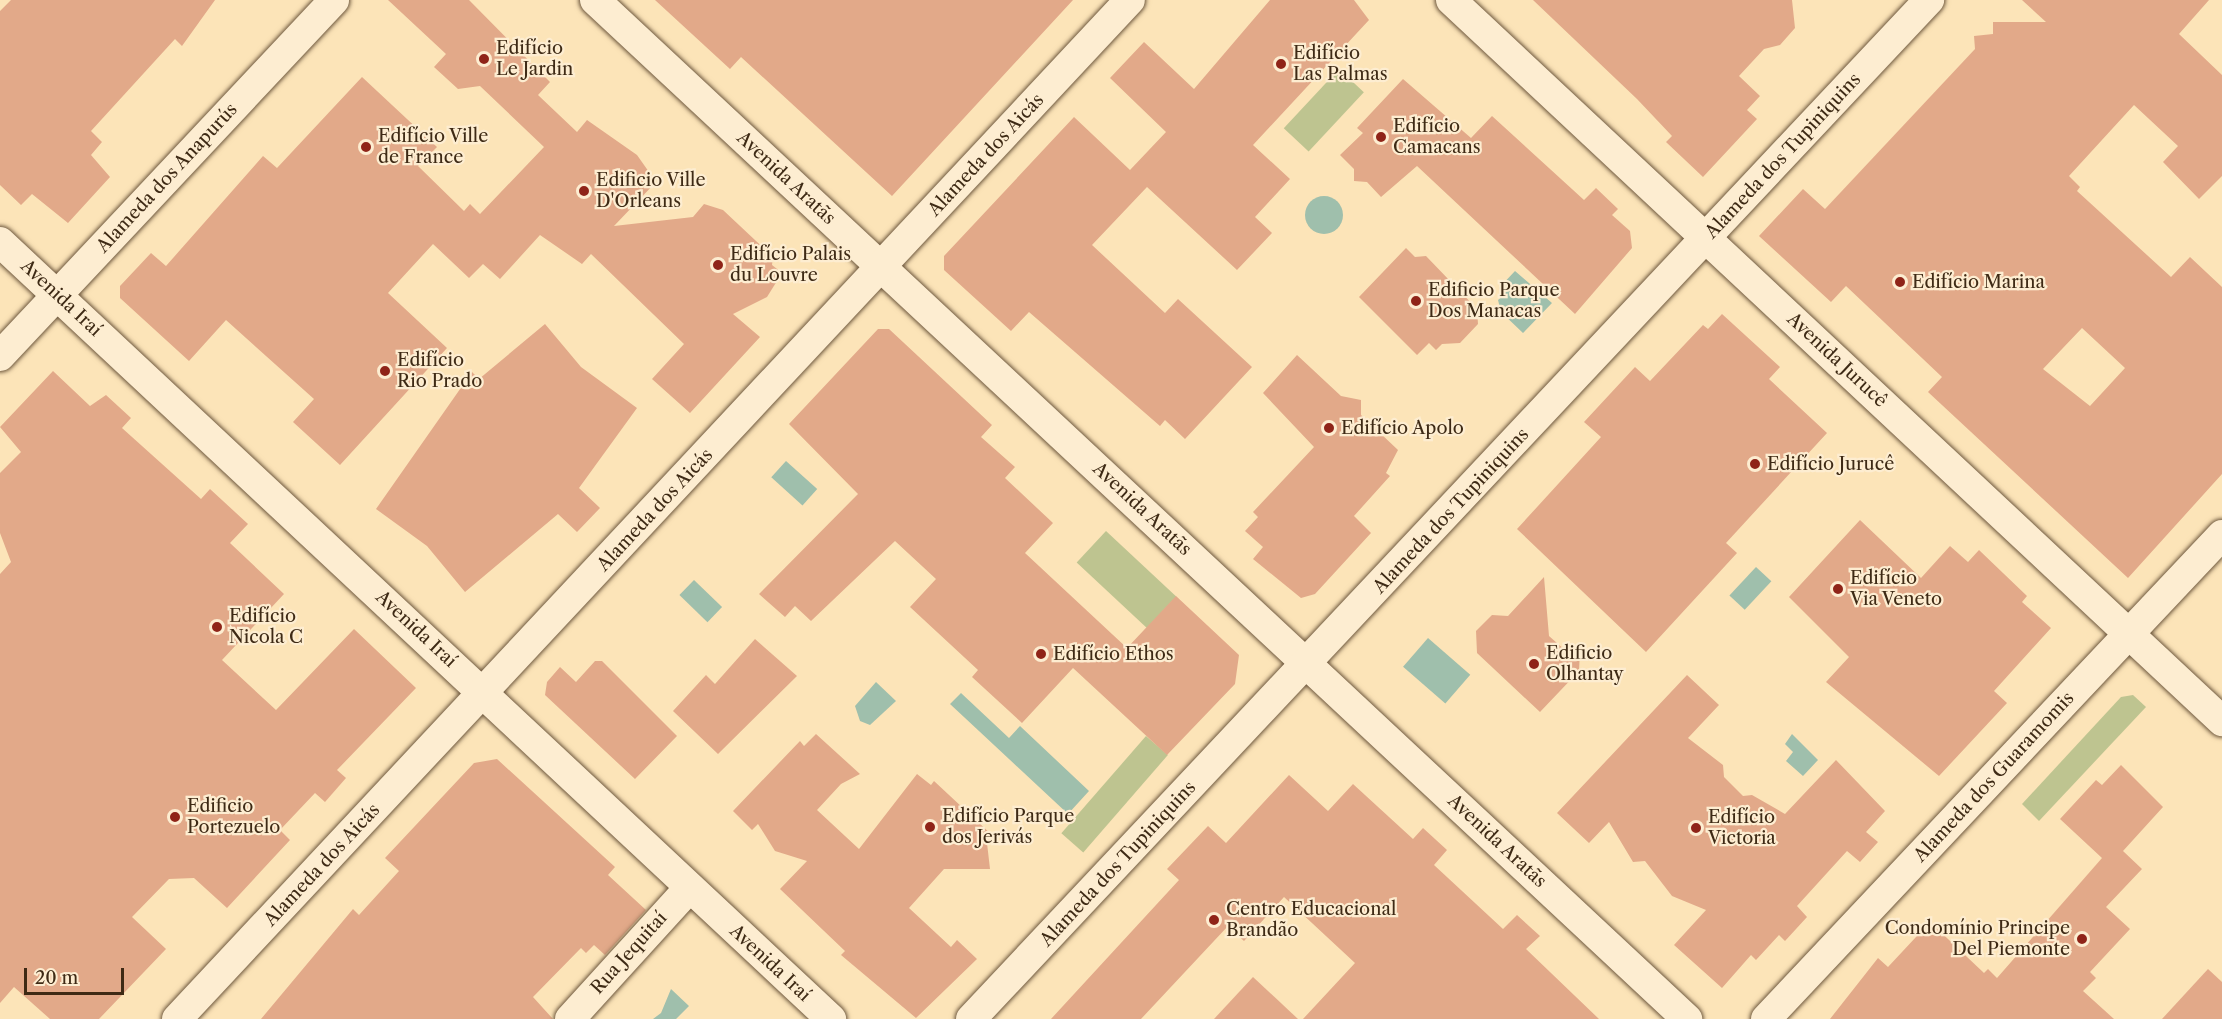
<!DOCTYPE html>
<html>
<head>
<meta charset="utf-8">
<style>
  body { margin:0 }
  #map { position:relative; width:2222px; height:1019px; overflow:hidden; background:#fce4b8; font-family:"Libre Caslon Text",serif }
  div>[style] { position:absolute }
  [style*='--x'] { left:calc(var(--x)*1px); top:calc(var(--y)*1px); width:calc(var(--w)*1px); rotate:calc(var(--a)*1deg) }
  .green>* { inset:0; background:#bec490; transform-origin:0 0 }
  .water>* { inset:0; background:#9fbfac; transform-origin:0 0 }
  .round { border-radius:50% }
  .building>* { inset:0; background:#e2a989 }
  .roads { filter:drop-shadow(0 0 2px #6e583e) drop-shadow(0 0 2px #6e583e) }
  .street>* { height:30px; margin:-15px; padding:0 15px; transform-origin:15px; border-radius:15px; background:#fdedd1 }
  .dots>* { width:16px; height:16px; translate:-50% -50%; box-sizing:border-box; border:3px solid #fdedd1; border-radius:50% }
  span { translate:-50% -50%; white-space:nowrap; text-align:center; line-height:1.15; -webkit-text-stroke:4.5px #fdedd1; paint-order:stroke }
  .poi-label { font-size:18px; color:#3e2a15 }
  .left { translate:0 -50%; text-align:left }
  .right { translate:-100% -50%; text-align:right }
  .street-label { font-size:18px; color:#3e2a15 }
  .scale { position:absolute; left:24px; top:968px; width:100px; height:27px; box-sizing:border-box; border:3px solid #3e2a15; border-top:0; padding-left:8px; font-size:18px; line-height:21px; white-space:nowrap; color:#3e2a15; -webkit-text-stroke:4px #fdedd1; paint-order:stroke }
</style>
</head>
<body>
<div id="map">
  <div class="green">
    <i style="left:1339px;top:69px;width:34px;height:81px;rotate:43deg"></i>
    <i style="left:1106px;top:531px;width:96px;height:43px;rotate:43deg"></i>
    <i style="clip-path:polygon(2133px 695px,2146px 707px,2039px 821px,2022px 804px,2121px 697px)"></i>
    <i style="left:1146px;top:736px;width:29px;height:129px;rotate:41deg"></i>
  </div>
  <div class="water">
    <i class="round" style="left:1305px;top:196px;width:38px;height:38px"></i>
    <i style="clip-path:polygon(1515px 271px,1552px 303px,1523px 333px,1501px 312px,1498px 300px,1504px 295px,1499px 288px)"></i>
    <i style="left:786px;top:461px;width:42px;height:22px;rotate:42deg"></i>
    <i style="left:1756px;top:567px;width:21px;height:39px;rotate:43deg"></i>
    <i style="left:694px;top:580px;width:39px;height:21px;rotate:44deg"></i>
    <i style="left:1428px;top:638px;width:56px;height:38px;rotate:41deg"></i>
    <i style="clip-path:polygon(876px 682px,896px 701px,870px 725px,860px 721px,855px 706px)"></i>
    <i style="clip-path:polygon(961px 693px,1009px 738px,1020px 726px,1089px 791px,1068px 814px,950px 704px)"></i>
    <i style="clip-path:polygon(1792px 734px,1818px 760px,1803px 776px,1786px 761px,1793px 752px,1785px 744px)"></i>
    <i style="clip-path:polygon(671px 989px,689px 1006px,676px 1019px,653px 1019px,661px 1013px)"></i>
  </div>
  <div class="building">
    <i style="clip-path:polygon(11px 0,215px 0,182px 46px,175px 39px,91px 131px,102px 142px,91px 155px,110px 177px,68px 223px,32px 194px,21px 205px,0 185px,0 11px)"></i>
    <i style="clip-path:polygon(388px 0,469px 0,550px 82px,538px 95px,577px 132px,587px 120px,637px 155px,656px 182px,614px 226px,693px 217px,704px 204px,723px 210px,773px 257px,772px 265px,782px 273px,767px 297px,733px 314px,760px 337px,690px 413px,652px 379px,684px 344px,591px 254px,582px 264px,540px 235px,500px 279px,483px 264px,469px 278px,433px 244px,388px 293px,447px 348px,340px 465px,293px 422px,314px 399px,226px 320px,189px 361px,120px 298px,120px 286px,151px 253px,166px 266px,263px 156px,277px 168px,362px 77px,437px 147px,418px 166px,464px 211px,470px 204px,480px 214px,544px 147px,480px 86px,458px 89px,434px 67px,446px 54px)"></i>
    <i style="clip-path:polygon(655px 0,1073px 0,892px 196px,741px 57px,730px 69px)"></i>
    <i style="clip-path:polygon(1270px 0,1354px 0,1369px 20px,1253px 145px,1290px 179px,1255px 217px,1272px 233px,1237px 270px,1147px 187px,1092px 245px,1165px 313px,1178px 299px,1252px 367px,1185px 439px,1165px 420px,1160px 426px,1029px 312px,1011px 331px,944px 270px,944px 256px,1074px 117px,1130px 170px,1166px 132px,1110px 78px,1144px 42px,1194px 89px)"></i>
    <i style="clip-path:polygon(1533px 0,1792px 0,1795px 28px,1780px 45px,1764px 49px,1739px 76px,1760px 96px,1747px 110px,1757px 119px,1703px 177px,1666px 142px,1672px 136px,1637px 99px)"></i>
    <i style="clip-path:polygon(evenodd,2022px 0,2209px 0,2179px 34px,2222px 75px,2222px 176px,2199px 199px,2163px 162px,2178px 146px,2134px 105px,2069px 176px,2080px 187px,2077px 191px,2171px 277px,2190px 257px,2222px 287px,2222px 474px,2128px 578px,1928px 392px,1942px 377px,1846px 286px,1831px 302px,1759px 236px,1803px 189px,1825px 209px,1975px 49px,1974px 36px,1993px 34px,1993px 22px,2046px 22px,2022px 0,2082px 328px,2125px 368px,2090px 406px,2043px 369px,2082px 328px)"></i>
    <i style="clip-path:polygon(1403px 79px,1471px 138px,1492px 116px,1584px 200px,1596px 188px,1618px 209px,1612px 215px,1630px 231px,1632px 248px,1575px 314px,1417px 166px,1381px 197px,1367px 182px,1354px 181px,1354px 169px,1340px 155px,1363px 133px,1357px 128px)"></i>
    <i style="clip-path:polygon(1406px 248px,1415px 257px,1426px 256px,1477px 309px,1478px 324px,1460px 343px,1442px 344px,1436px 350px,1429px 343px,1417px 355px,1359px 297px)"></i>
    <i style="clip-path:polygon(1722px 314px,1780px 367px,1769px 379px,1827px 433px,1726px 543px,1737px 553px,1646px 652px,1517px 529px,1601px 437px,1584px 422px,1635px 367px,1650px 381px,1703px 325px,1708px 329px)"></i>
    <i style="clip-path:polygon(545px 324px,581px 367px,637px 408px,579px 488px,600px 508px,577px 532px,558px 514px,465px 592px,427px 546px,376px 509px,472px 372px,479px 379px)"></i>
    <i style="clip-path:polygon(878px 329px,889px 329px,992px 425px,981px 437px,1015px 467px,1005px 478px,1053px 523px,1025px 553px,1127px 648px,1176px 596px,1239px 655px,1235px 684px,1167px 755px,1073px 668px,1022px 723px,972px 677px,978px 670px,910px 607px,936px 579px,895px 541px,811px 621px,795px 606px,785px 617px,759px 594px,858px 494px,789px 424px)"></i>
    <i style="clip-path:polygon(1297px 355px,1341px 396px,1361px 400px,1361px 415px,1398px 450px,1386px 473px,1390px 476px,1354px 516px,1371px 533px,1315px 594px,1301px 598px,1253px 559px,1263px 547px,1245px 531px,1258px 517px,1253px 512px,1314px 447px,1263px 393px)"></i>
    <i style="clip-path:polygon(53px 371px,90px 406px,106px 395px,131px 418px,122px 428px,201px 499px,210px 489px,248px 524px,230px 543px,284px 594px,222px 660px,276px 710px,354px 629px,416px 688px,337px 770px,346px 778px,325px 802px,315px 793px,280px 830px,290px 840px,227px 908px,194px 878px,169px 879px,132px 917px,166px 949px,99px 1019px,50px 1019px,14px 987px,0 1003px,0 574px,11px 562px,0 533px,0 473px,21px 452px,0 427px)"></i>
    <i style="clip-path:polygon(1860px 520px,1921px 578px,1950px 546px,1968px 562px,1979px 550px,2027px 596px,2022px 602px,2051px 628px,1994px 691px,2007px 703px,1939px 776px,1826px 682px,1849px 657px,1789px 597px)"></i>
    <i style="clip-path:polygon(1544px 577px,1549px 636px,1566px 651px,1580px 651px,1579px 671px,1540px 712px,1477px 653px,1476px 631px,1492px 615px,1508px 616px)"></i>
    <i style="clip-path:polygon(755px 639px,797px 676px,718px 754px,673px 711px,706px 675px,715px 684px)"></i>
    <i style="clip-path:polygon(595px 661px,602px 661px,677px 736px,635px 779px,545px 695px,547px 682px,560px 667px,576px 682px)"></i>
    <i style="clip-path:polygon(1687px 675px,1719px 705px,1688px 738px,1723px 765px,1724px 777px,1743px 796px,1752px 795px,1785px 814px,1836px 760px,1885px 811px,1866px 832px,1878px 842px,1860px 862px,1847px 851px,1797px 906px,1807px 917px,1785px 941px,1779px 935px,1756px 960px,1751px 955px,1722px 988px,1674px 945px,1706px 910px,1672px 896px,1645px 861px,1633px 862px,1609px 822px,1589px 843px,1557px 813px)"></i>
    <i style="clip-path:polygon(816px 734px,860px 774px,841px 784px,817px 810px,859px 849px,917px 774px,931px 785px,934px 781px,993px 836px,987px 843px,990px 869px,944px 869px,909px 908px,951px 947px,957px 940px,977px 959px,916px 1018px,841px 955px,845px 951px,780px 889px,807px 861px,775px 851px,758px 824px,752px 830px,733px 811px,800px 741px,804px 746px)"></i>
    <i style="clip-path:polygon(497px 759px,615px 867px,608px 875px,646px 910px,605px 955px,594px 945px,586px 953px,581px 948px,533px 997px,553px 1019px,261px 1019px,353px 909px,359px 915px,399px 871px,385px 858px,474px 763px)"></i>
    <i style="clip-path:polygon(2121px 765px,2163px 807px,2123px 851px,2142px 869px,2106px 907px,2130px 929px,2090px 972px,2096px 978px,2083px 991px,2114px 1019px,1830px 1019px,1878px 958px,1888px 967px,1930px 922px,1984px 973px,1988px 969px,1997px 978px,2102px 858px,2060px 819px,2096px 780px,2102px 785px)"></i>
    <i style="clip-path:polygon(1289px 775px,1328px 811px,1353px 784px,1413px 839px,1423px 828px,1447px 850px,1434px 865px,1503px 929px,1517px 915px,1540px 936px,1526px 949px,1599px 1019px,1303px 1019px,1355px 963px,1284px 897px,1244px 941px,1228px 926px,1141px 1019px,1051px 1019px,1179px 880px,1167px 869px,1208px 826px,1226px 843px)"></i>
    <i style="clip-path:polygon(2208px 969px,2222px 982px,2222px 1019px,2162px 1019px)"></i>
    <i style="clip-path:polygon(1253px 977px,1298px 1019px,1214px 1019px)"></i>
  </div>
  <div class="roads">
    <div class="street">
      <i style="--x:595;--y:0;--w:1494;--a:43.02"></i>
      <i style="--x:1451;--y:0;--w:1056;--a:43.08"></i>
      <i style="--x:0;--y:242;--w:1138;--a:43.08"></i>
      <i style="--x:0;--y:356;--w:488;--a:-46.8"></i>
      <i style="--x:177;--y:1019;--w:1395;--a:-46.92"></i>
      <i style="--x:570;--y:1019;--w:177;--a:-47.7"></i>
      <i style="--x:971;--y:1019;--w:1399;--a:-46.77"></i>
      <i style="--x:1766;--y:1019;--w:665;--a:-46.71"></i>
    </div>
  </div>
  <div class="dots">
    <i style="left:484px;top:59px;background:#8f2418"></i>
    <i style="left:1281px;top:64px;background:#8f2418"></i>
    <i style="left:1381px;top:137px;background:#8f2418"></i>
    <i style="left:366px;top:147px;background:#8f2418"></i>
    <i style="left:584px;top:191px;background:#8f2418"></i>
    <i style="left:718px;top:265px;background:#8f2418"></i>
    <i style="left:1900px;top:282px;background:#8f2418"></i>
    <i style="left:1416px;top:301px;background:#8f2418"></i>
    <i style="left:385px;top:371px;background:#8f2418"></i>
    <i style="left:1329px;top:428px;background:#8f2418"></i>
    <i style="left:1755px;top:464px;background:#8f2418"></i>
    <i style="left:1838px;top:589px;background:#8f2418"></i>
    <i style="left:217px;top:627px;background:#8f2418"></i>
    <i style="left:1041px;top:654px;background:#8f2418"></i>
    <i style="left:1534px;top:664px;background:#8f2418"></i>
    <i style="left:175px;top:817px;background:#8f2418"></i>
    <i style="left:930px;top:827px;background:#8f2418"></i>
    <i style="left:1696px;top:828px;background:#8f2418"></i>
    <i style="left:1214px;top:920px;background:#8f2418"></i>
    <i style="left:2082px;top:939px;background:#8f2418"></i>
  </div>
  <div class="poi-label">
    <span class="left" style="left:496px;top:59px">Edifício<br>Le Jardin</span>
    <span class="left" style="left:1293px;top:64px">Edifício<br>Las Palmas</span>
    <span class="left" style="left:1393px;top:137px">Edifício<br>Camacans</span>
    <span class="left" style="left:378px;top:147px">Edifício Ville<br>de France</span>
    <span class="left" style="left:596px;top:191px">Edificio Ville<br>D'Orleans</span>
    <span class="left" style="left:730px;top:265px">Edifício Palais<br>du Louvre</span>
    <span class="left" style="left:1912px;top:282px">Edifício Marina</span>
    <span class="left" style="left:1428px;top:301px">Edificio Parque<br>Dos Manacas</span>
    <span class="left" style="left:397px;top:371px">Edifício<br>Rio Prado</span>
    <span class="left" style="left:1341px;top:428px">Edifício Apolo</span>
    <span class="left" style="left:1767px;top:464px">Edifício Jurucê</span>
    <span class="left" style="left:1850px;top:589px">Edifício<br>Via Veneto</span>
    <span class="left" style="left:229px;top:627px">Edifício<br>Nicola C</span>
    <span class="left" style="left:1053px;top:654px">Edifício Ethos</span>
    <span class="left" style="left:1546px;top:664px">Edificio<br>Olhantay</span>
    <span class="left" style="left:187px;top:817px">Edificio<br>Portezuelo</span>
    <span class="left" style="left:942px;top:827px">Edifício Parque<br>dos Jerivás</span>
    <span class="left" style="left:1708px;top:828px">Edifício<br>Victoria</span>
    <span class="left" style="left:1226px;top:920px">Centro Educacional<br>Brandão</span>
    <span class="right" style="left:2070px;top:939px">Condomínio Principe<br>Del Piemonte</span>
  </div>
  <div class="street-label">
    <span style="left:986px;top:155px;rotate:-47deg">Alameda dos Aicás</span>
    <span style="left:1783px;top:156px;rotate:-47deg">Alameda dos Tupiniquins</span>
    <span style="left:167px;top:178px;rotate:-47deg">Alameda dos Anapurús</span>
    <span style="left:786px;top:178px;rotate:43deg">Avenida Aratãs</span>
    <span style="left:61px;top:298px;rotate:43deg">Avenida Iraí</span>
    <span style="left:1837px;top:360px;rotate:43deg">Avenida Jurucê</span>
    <span style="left:1142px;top:509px;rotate:43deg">Avenida Aratãs</span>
    <span style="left:655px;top:510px;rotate:-47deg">Alameda dos Aicás</span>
    <span style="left:1451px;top:511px;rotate:-47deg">Alameda dos Tupiniquins</span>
    <span style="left:416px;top:629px;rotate:43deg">Avenida Iraí</span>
    <span style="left:1994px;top:777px;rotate:-47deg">Alameda dos Guaramomis</span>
    <span style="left:1497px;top:841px;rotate:43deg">Avenida Aratãs</span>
    <span style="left:1118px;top:864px;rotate:-47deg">Alameda dos Tupiniquins</span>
    <span style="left:322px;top:865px;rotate:-47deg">Alameda dos Aicás</span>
    <span style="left:629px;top:953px;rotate:-48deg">Rua Jequitaí</span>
    <span style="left:770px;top:963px;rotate:43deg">Avenida Iraí</span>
  </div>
  <div class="scale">20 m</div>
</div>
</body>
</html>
